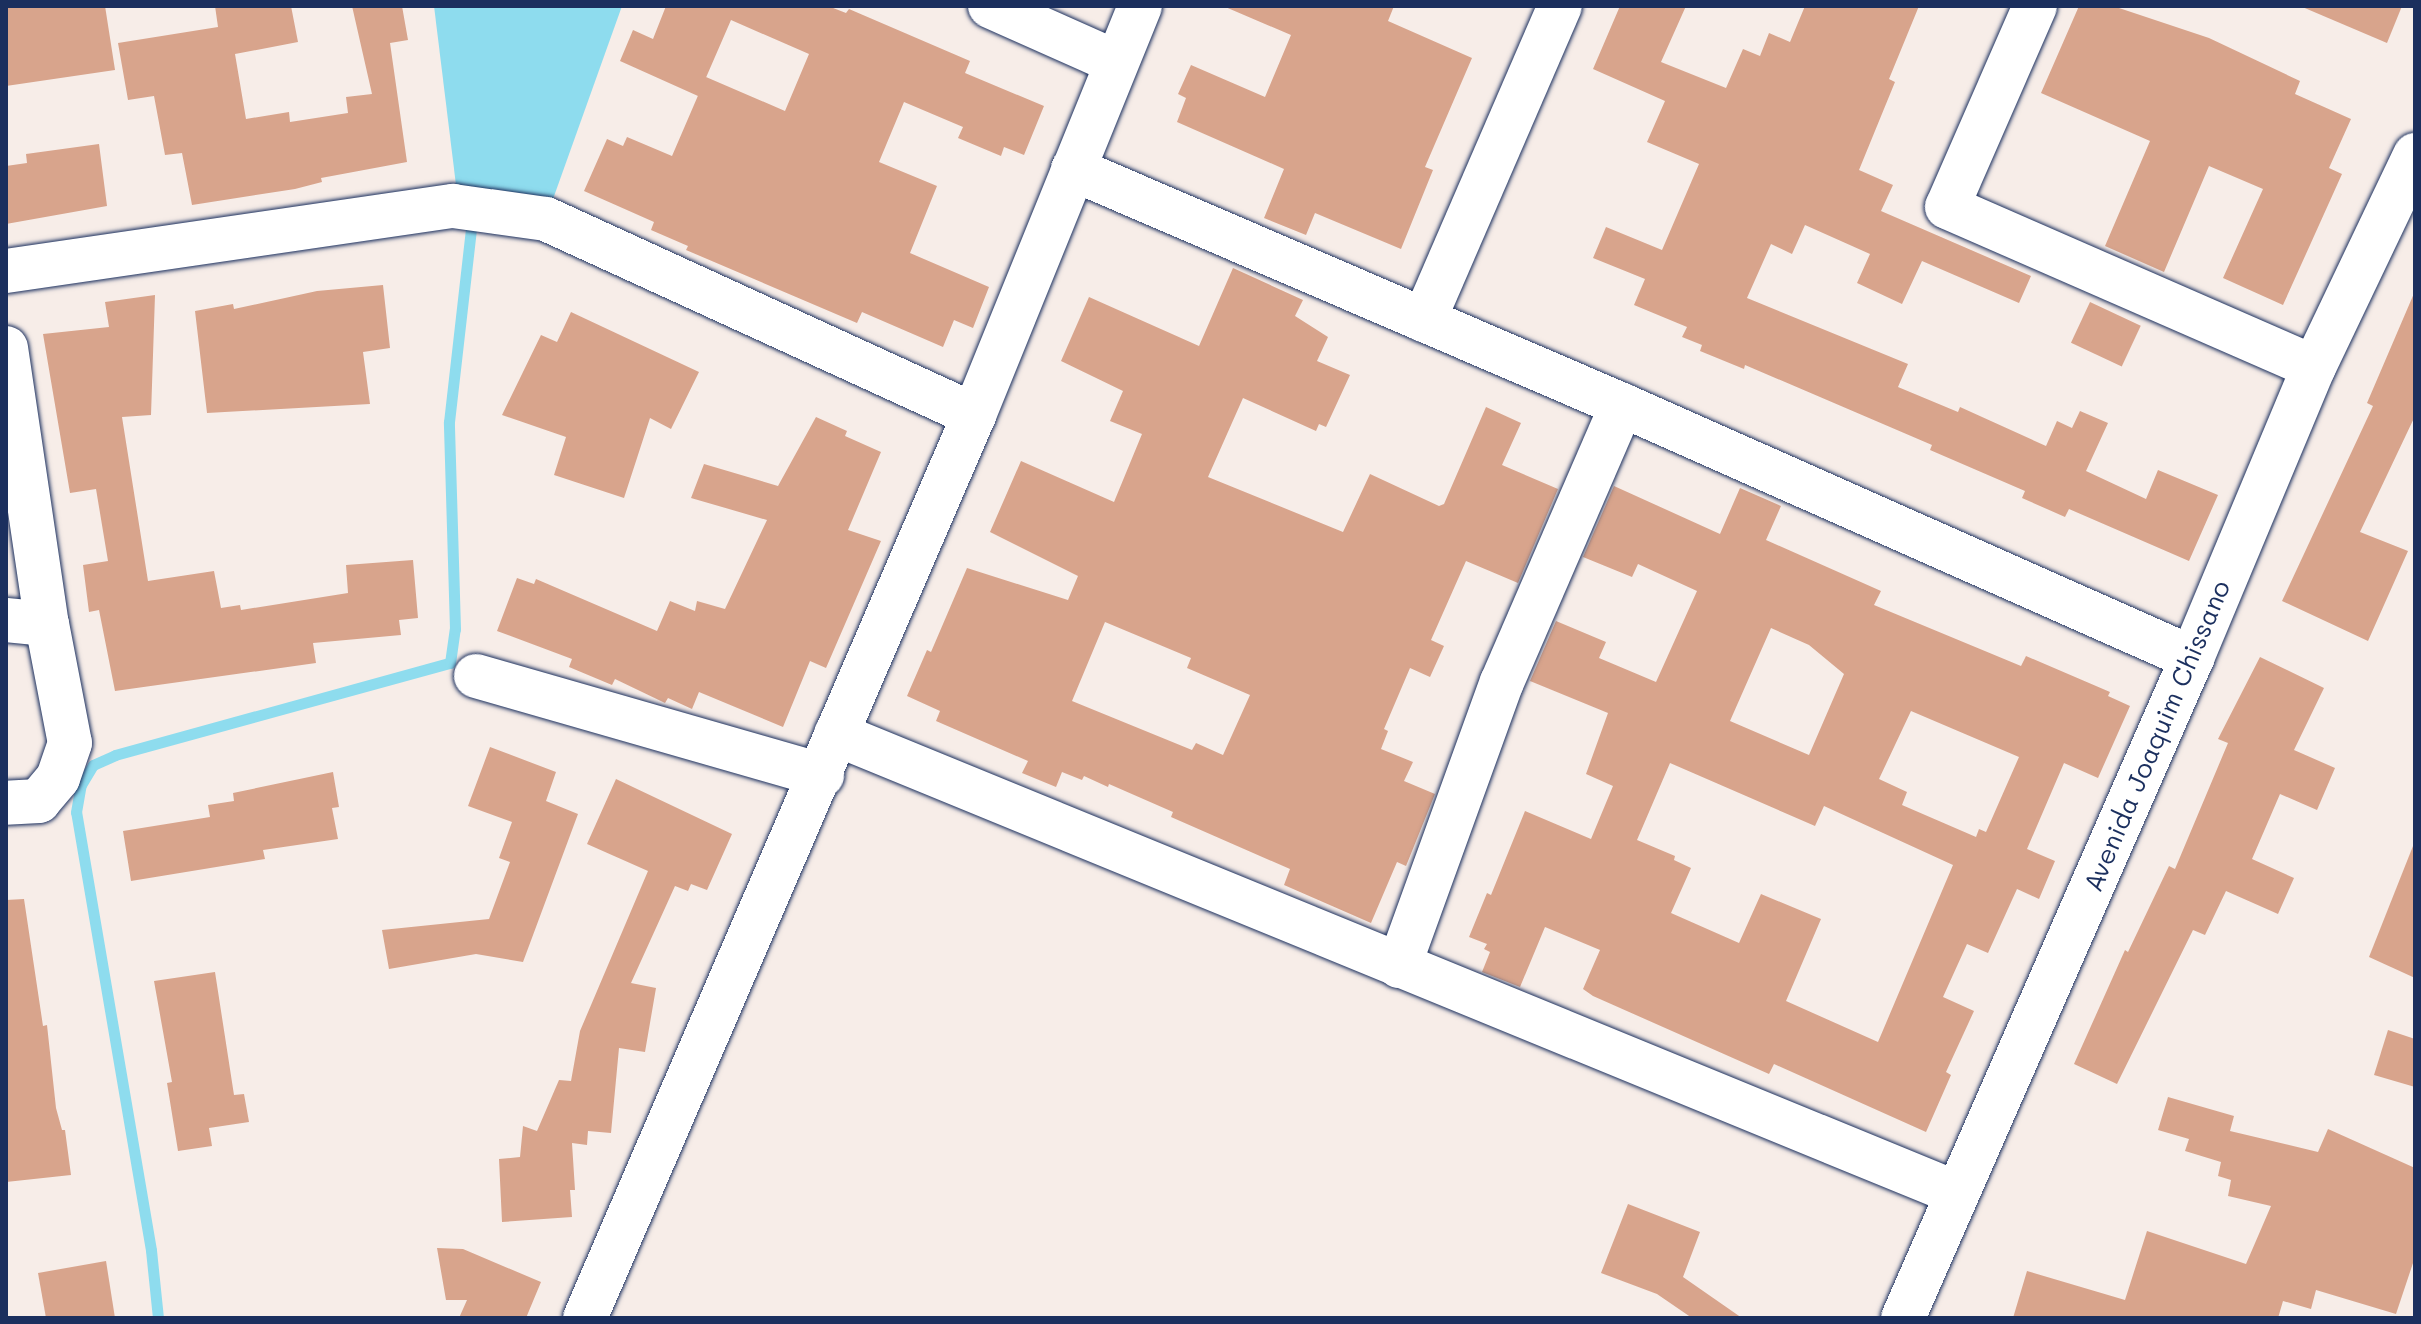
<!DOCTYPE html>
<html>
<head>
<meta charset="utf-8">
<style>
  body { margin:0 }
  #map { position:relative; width:2421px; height:1324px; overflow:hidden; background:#f7ede8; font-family:Mali,sans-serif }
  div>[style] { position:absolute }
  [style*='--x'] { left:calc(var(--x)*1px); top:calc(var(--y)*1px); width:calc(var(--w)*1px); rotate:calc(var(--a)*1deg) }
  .water>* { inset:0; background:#8edcee }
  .stream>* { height:11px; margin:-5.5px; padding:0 5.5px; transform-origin:5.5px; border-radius:5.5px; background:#8edcee }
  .building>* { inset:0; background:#d8a48c; transform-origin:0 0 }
  .roads { filter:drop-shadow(0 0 2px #1b2f5e) drop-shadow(0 0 2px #1b2f5e) }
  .minor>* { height:44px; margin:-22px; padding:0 22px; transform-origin:22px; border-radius:22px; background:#fff }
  span { translate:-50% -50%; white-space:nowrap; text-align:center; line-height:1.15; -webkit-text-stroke:6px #fff; paint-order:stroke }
  .street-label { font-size:26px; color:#1b2f5e }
  .frame { position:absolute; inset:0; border:8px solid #1b2f5e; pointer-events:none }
</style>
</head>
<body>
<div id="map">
  <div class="water">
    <i style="clip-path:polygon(434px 6px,622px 6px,553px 199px,456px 185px)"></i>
  </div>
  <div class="stream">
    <i style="--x:158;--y:1318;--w:68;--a:-95.9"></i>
    <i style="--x:151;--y:1250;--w:444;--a:-99.7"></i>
    <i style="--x:76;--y:812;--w:27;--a:-80"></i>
    <i style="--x:81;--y:785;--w:23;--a:-59"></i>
    <i style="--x:93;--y:765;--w:24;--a:-24"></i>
    <i style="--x:115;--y:755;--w:347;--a:-15.4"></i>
    <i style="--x:450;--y:663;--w:34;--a:-82"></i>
    <i style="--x:455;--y:629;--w:207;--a:-91.7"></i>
    <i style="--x:449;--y:422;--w:204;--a:-83.5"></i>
  </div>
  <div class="building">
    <i style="clip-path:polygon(6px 6px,105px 6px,115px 70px,6px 86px)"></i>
    <i style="clip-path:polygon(215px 6px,291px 6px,298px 42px,235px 54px,246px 119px,289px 112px,290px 122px,348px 113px,346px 97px,372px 94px,352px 6px,402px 6px,408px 40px,390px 43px,407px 162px,321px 178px,322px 182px,295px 189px,192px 205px,182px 153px,165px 155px,154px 96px,128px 100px,118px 43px,218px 27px)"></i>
    <i style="clip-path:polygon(666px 6px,828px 6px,846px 13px,849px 9px,970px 61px,965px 73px,1044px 106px,1024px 155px,1004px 147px,1001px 156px,958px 138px,963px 127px,904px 102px,879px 162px,937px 186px,910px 253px,989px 287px,973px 328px,954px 320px,943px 347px,862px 312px,857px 323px,686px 250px,688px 246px,651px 230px,654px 222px,584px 191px,607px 139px,623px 146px,627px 137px,672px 156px,706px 77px,785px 111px,809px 54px,731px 20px,698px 96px,620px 61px,633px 30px,653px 39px)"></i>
    <i style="clip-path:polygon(1223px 6px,1394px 6px,1388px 21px,1472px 58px,1425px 167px,1433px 170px,1401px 249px,1315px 213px,1306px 235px,1264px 218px,1284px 169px,1177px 122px,1186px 98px,1178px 94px,1191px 65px,1265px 97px,1291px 35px)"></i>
    <i style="clip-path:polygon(1620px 6px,1686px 6px,1661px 62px,1726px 88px,1743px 49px,1760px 56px,1769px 33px,1790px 42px,1805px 6px,1919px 6px,1889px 79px,1895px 82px,1859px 170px,1893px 185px,1881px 211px,2031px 276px,2019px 303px,1922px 261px,1902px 304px,1857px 283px,1870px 254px,1805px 225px,1792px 254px,1771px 244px,1747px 298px,1908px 364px,1898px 387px,1958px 412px,1960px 407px,2046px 446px,2057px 421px,2072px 428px,2080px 411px,2108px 423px,2086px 471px,2146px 499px,2158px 470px,2218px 495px,2189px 561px,2069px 509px,2065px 517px,2022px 498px,2025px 491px,1930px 450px,1932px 445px,1745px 365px,1744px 369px,1700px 351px,1702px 345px,1682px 337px,1687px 327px,1634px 305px,1645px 279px,1593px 258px,1606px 227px,1662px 250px,1699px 164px,1647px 142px,1665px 101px,1593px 69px)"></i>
    <i style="clip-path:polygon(2079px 6px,2113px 6px,2209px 38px,2300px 81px,2295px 94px,2351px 119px,2329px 168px,2342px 174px,2283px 305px,2223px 278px,2263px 189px,2209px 166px,2164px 272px,2105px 246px,2150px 141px,2041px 93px)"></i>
    <i style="clip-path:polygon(2300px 6px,2402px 6px,2387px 43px)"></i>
    <i style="clip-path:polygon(99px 144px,107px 206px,6px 224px,6px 166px,27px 163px,26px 154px)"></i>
    <i style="clip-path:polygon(evenodd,1233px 268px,1303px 300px,1295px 316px,1328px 337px,1317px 361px,1350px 375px,1326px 427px,1319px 424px,1316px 431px,1243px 398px,1208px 477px,1343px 532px,1370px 474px,1439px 506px,1444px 504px,1486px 407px,1521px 423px,1502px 465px,1558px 489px,1518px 583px,1466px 561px,1431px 640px,1444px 646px,1430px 677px,1410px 668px,1384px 729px,1388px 731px,1381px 749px,1413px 762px,1404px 781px,1435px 794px,1406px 866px,1397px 862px,1371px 923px,1284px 885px,1290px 869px,1171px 817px,1173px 812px,1109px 784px,1108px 787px,1084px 776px,1082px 780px,1062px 772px,1056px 787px,1022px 773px,1028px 761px,936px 721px,940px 711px,907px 696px,927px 650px,931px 652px,967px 568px,1068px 600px,1078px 576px,990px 532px,1021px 461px,1114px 502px,1142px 434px,1110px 421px,1123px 391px,1061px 361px,1089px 297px,1199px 346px,1233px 268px,1105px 622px,1191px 658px,1187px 668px,1250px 695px,1223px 755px,1196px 743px,1192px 750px,1072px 701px,1105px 622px)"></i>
    <i style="clip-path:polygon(383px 285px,390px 348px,363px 352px,370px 404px,207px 413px,195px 311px,233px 304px,234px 309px,317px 291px)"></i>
    <i style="clip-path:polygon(2415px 291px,2415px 416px,2360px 532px,2408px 551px,2368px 641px,2282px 601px,2373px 406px,2367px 403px)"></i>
    <i style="clip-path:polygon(155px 295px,151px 415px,122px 417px,148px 581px,214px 571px,221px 608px,240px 605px,241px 610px,348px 593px,346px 565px,413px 560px,418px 618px,399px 620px,401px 635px,313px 643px,316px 663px,115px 691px,99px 610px,89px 612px,83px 565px,108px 561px,96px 489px,70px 493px,43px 334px,109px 327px,105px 302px)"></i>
    <i style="left:2090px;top:302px;width:56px;height:45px;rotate:25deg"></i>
    <i style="clip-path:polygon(571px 312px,699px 372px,671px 429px,650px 418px,624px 498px,554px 475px,566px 437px,502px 415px,541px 335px,557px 342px)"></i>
    <i style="clip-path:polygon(816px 417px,847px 431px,845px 436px,881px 452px,848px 530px,881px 541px,826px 668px,810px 661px,783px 727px,699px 692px,692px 709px,668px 698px,665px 703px,615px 679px,612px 685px,569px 667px,572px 659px,497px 631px,517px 578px,534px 584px,536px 579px,657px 631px,670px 601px,695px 611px,697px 601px,725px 609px,767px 520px,691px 498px,704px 464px,778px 486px)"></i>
    <i style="clip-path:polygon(evenodd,1614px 486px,1720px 534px,1740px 488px,1781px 506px,1766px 540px,1881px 591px,1874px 605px,2021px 666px,2026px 656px,2110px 692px,2108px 696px,2130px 706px,2098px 778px,2064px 763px,2027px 849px,2055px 861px,2039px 899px,2017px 889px,1988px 953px,1967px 944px,1943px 997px,1974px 1011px,1946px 1072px,1951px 1075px,1926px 1132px,1774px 1064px,1769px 1074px,1593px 996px,1583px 989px,1600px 950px,1545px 927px,1520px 987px,1482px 972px,1490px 952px,1484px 949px,1487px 944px,1469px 937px,1487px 893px,1491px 895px,1525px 811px,1591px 839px,1613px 786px,1586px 774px,1608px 713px,1530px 681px,1556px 621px,1606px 642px,1599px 658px,1656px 682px,1697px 591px,1638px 564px,1632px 577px,1583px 557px,1614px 486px,1771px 628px,1809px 645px,1844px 674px,1809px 755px,1730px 721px,1771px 628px,1614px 486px,1911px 711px,2019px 757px,1986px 832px,1979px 829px,1976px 837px,1902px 805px,1907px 792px,1879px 779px,1911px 711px,1614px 486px,1670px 763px,1815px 826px,1824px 806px,1953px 865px,1878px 1042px,1786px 1001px,1821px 919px,1761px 894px,1739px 943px,1671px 913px,1691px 868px,1674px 860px,1675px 856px,1637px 840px,1670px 763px)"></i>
    <i style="clip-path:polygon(2260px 657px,2324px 688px,2294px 750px,2335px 768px,2317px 810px,2280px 794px,2252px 859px,2294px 878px,2278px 914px,2226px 891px,2205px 935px,2193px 930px,2117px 1084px,2074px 1064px,2125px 950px,2128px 952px,2169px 866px,2175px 869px,2228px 743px,2218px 739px)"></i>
    <i style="clip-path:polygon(490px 747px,556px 772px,546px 801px,578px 814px,523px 962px,476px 954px,389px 969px,382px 930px,489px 919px,510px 862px,499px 858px,512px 822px,468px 806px)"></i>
    <i style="clip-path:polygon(333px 772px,339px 807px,332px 808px,338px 839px,263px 850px,265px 859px,131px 881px,123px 831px,210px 817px,208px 805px,234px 801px,233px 793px)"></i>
    <i style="clip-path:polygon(616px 779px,732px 834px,707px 890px,691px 884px,688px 891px,675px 886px,631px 983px,656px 988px,645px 1052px,619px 1048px,611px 1133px,588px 1131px,587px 1145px,572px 1143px,575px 1190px,570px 1190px,572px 1217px,502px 1222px,499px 1159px,520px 1157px,523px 1126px,537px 1131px,559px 1080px,571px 1081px,580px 1031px,648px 871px,587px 844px)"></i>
    <i style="clip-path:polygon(2413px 846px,2415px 846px,2415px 978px,2369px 957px)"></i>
    <i style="clip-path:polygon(24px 899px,43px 1026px,47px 1025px,56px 1108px,62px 1130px,65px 1130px,71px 1175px,6px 1182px,6px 900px)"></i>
    <i style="clip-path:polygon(215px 972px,234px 1095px,244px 1094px,249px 1122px,209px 1128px,212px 1146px,178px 1151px,167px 1083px,172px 1082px,154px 981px)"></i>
    <i style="clip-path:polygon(2388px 1030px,2415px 1039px,2415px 1087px,2374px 1075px)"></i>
    <i style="clip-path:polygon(2168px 1097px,2234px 1116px,2230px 1131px,2318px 1152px,2328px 1129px,2415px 1168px,2415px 1257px,2396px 1314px,2316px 1290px,2311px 1309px,2283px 1301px,2278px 1318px,2013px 1318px,2027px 1271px,2125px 1300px,2147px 1231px,2246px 1264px,2271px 1206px,2228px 1196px,2231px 1180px,2218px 1176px,2221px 1162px,2185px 1151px,2189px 1139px,2158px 1130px)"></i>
    <i style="clip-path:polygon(1628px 1204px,1700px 1232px,1683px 1277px,1742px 1318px,1692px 1318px,1657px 1294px,1601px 1273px)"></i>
    <i style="clip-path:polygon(437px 1248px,463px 1249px,541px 1282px,526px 1318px,459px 1318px,467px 1300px,446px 1300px)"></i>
    <i style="clip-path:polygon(106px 1261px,115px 1318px,46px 1318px,38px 1273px)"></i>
  </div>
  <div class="roads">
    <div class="minor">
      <i style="--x:990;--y:6;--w:138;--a:24"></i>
      <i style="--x:2035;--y:6;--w:219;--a:113.6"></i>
      <i style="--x:1947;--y:207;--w:400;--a:23.6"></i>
      <i style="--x:1073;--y:169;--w:598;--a:23.26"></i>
      <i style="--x:1622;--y:405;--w:624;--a:23.93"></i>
      <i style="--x:6;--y:271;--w:452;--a:-8.3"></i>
      <i style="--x:453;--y:206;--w:94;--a:8"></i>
      <i style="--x:546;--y:219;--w:471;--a:24.6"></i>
      <i style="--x:1424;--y:320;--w:342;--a:-66.6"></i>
      <i style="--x:6;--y:348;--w:279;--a:81.6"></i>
      <i style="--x:47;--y:624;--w:121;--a:79.1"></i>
      <i style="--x:70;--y:743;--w:37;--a:109"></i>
      <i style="--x:58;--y:778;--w:30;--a:130"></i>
      <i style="--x:39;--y:801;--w:33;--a:177"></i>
      <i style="--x:6;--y:620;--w:41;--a:5.6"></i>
      <i style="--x:476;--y:676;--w:360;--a:16"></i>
      <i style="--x:836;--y:734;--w:1210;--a:22.28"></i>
      <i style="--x:1399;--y:966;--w:302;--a:-70.1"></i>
      <i style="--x:1502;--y:682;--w:302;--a:-66.6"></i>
      <i style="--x:585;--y:1318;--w:983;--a:-66.69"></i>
      <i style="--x:974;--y:415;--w:441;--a:-67.9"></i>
      <i style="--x:1903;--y:1318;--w:721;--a:-66.35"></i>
      <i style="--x:2192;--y:658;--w:316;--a:-67.3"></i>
      <i style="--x:2314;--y:367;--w:235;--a:-64.5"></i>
    </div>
  </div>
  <div class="street-label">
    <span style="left:2157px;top:736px;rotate:-67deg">Avenida Joaquim Chissano</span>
  </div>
  <div class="frame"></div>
</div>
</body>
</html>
